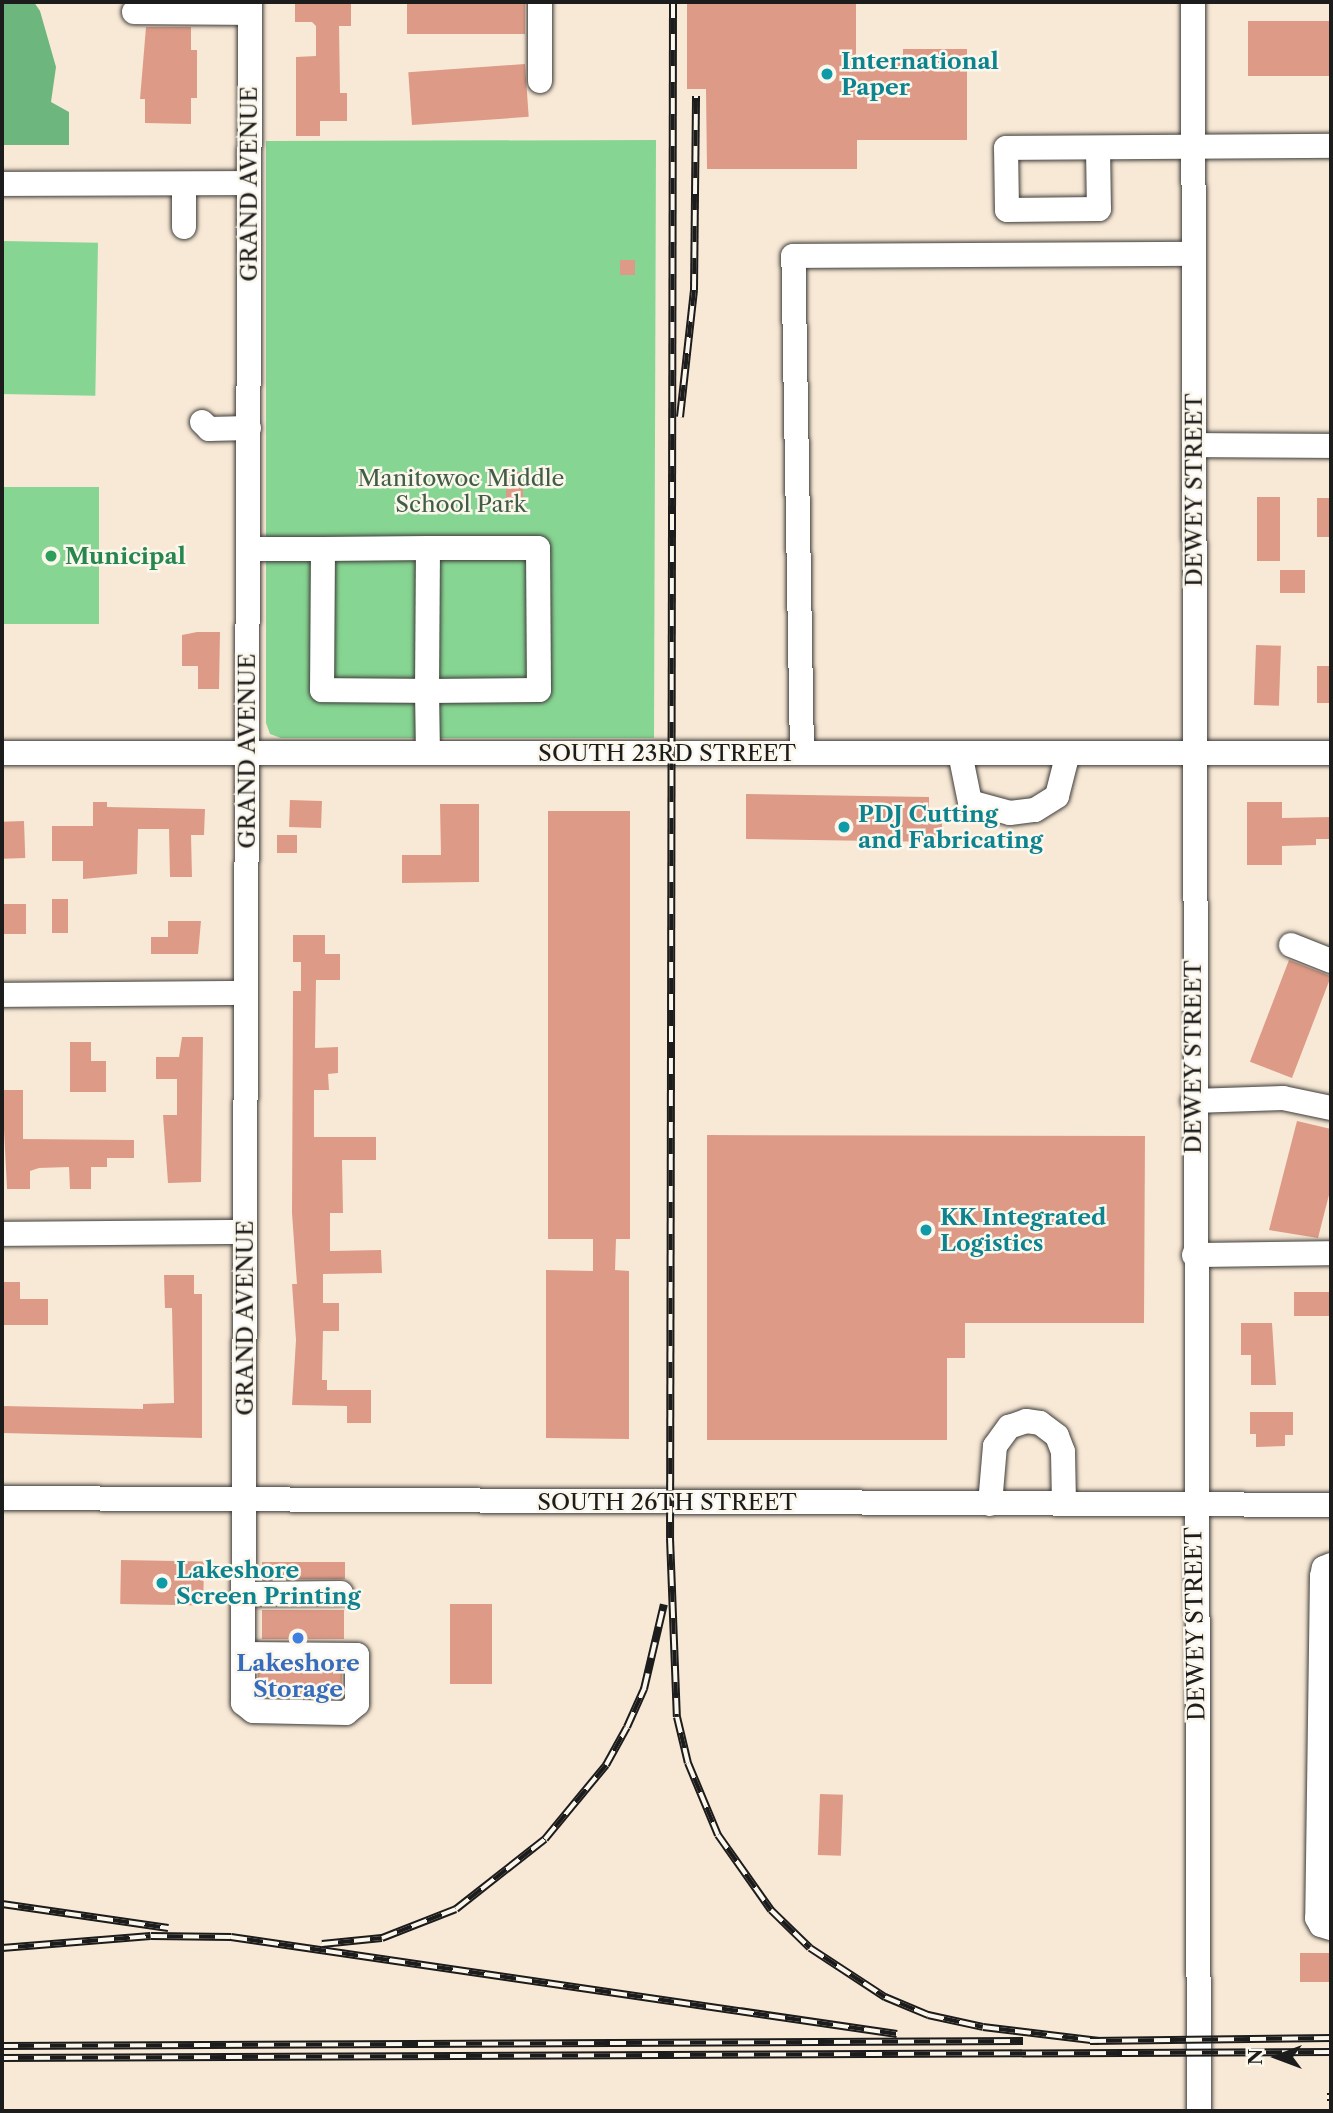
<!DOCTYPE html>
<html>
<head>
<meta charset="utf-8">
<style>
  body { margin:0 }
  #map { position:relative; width:1333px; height:2113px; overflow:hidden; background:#f8e9d6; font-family:"Libre Caslon Text",serif }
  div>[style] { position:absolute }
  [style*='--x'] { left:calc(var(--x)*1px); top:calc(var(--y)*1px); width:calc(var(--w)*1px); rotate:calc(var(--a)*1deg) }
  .green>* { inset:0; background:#87d593; transform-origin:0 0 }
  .forest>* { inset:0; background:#6db67d }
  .building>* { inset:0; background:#dd9b87; transform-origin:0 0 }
  .roads { filter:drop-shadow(0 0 2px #3d3b38) drop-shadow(0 0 2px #3d3b38) }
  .minor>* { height:24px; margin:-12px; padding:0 12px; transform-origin:12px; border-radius:12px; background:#fff }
  .rail>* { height:8px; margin-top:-4px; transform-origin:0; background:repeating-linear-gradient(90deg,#fbf7ec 0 16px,#1c1c1c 0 32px); box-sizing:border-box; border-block:2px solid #1c1c1c }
  .dots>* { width:19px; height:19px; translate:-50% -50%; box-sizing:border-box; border:4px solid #fbf7ec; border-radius:50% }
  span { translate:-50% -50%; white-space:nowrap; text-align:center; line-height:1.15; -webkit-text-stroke:5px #fbf7ec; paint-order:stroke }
  .culture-label { font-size:23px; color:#0d838f; font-weight:700 }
  .left { translate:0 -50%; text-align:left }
  .street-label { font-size:23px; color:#1c1c1c }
  .park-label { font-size:23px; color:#415d46 }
  .leisure-label { font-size:23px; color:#27864d; font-weight:700 }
  .shop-label { font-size:23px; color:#366cbe; font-weight:700 }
  .frame { position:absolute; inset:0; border:4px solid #1c1c1c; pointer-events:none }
  .north { position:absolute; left:1242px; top:2022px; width:70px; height:70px; -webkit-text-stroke:5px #fbf7ec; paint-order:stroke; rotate:270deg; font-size:19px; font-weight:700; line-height:28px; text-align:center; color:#1c1c1c }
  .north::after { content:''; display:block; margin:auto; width:24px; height:32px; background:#1c1c1c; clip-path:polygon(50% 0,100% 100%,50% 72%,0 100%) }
</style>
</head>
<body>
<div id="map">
  <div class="green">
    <i style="clip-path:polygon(656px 140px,654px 738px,281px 738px,270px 734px,266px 723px,266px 141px)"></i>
    <i style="left:2px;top:241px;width:96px;height:153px;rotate:1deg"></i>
    <i style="left:2px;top:487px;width:97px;height:137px"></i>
  </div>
  <div class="forest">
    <i style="clip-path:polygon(2px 2px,34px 2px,40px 11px,56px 67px,51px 102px,69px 112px,69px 145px,2px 145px)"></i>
  </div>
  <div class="building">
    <i style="clip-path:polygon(295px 2px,351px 2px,351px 26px,339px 26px,340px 93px,347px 93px,347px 121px,320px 121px,320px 136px,296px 136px,296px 57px,316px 56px,316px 26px,312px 22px,295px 22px)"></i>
    <i style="left:407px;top:2px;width:118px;height:32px"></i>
    <i style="clip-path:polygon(687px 2px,856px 2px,856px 59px,903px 59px,903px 49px,967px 49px,967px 140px,857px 140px,857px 169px,707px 169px,706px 89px,687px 89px)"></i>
    <i style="left:1248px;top:21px;width:83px;height:55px"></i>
    <i style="clip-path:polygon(146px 27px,191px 27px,191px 50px,197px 50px,197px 98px,191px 98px,191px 124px,145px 123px,145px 99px,140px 99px)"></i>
    <i style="left:525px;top:64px;width:53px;height:117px;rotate:86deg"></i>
    <i style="left:620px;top:260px;width:15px;height:15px"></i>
    <i style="left:506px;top:472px;width:17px;height:35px"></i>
    <i style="left:1257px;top:497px;width:23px;height:64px"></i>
    <i style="left:1317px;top:498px;width:14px;height:39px"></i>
    <i style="left:1280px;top:570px;width:25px;height:23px"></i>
    <i style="clip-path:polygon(197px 632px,220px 632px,219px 689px,198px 689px,198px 666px,182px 666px,182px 635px)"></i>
    <i style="left:1256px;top:645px;width:25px;height:60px;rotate:2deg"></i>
    <i style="left:1317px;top:666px;width:14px;height:37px"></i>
    <i style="clip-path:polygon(746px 794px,929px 797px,929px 814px,942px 814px,942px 842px,746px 839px)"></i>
    <i style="left:290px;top:800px;width:32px;height:27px;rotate:2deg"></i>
    <i style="clip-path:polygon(93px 802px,107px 802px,107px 807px,205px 809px,204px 835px,191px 835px,192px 877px,170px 877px,169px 829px,138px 829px,137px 874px,83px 879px,83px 861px,52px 861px,52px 826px,93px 826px)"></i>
    <i style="clip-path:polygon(1247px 802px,1282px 802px,1282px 818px,1331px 817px,1331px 839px,1316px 839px,1316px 845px,1282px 846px,1282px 865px,1247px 865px)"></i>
    <i style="clip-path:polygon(440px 804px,479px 804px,479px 882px,402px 883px,402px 855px,441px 855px)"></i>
    <i style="clip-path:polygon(548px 811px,630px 811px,630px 1239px,616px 1239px,615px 1270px,629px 1271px,629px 1439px,546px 1438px,546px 1270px,593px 1271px,593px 1239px,548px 1239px)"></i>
    <i style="left:24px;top:821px;width:37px;height:22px;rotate:88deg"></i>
    <i style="left:277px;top:835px;width:20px;height:18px"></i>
    <i style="left:52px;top:899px;width:16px;height:34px"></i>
    <i style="left:2px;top:904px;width:24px;height:30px"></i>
    <i style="clip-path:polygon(168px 921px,201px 921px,198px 954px,151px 954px,151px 937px,168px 937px)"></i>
    <i style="clip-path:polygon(293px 935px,325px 935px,325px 954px,340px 954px,340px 980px,316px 980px,315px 1048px,338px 1047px,338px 1073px,328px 1074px,329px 1090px,314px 1090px,314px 1137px,376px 1137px,376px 1160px,342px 1160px,343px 1213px,330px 1213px,330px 1251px,381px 1250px,382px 1273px,323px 1274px,323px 1303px,339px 1303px,339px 1331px,323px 1331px,322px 1380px,327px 1380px,327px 1390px,371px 1390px,371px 1423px,347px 1423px,347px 1406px,292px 1405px,296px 1340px,292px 1284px,297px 1284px,292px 1213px,293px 991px,301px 991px,301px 962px,293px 962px)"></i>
    <i style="left:1289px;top:960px;width:45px;height:109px;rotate:21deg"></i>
    <i style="clip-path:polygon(182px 1037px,203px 1037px,201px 1182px,168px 1183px,163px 1115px,177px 1115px,177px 1079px,156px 1079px,156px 1057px,179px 1057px)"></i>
    <i style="clip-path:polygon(70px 1042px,91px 1042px,91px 1061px,106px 1061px,106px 1092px,70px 1092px)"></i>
    <i style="clip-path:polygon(2px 1090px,23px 1090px,23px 1139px,134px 1140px,134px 1158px,107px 1158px,107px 1167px,91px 1167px,91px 1189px,70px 1189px,69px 1167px,39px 1168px,30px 1171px,30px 1189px,7px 1189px)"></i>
    <i style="clip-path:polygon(1297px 1121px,1331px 1129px,1331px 1187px,1318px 1238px,1269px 1230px)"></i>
    <i style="clip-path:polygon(707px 1135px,1145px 1136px,1144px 1323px,965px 1323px,965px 1358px,947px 1358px,947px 1440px,707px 1440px)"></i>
    <i style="clip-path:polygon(164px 1275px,194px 1275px,194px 1294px,202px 1294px,202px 1438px,2px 1433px,2px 1406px,143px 1409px,143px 1404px,174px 1403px,172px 1308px,165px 1308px)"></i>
    <i style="clip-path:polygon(2px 1282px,20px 1282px,20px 1299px,48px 1299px,48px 1325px,2px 1325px)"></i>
    <i style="left:1294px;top:1292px;width:37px;height:24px"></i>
    <i style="clip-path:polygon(1241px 1323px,1272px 1323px,1276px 1385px,1251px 1385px,1251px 1355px,1241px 1355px)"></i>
    <i style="clip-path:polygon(1250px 1412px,1293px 1412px,1293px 1435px,1285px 1435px,1285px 1446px,1256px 1447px,1256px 1434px,1250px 1434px)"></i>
    <i style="left:121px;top:1560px;width:83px;height:44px;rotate:1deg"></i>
    <i style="left:262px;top:1562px;width:83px;height:17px"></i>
    <i style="left:492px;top:1604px;width:80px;height:42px;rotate:90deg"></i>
    <i style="left:262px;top:1610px;width:82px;height:29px"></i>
    <i style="left:258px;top:1669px;width:84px;height:27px;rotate:1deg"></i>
    <i style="left:820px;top:1794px;width:23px;height:61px;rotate:2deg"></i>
    <i style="left:1300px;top:1953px;width:31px;height:29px"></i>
  </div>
  <div class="roads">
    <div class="minor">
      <i style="--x:540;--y:2;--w:79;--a:90"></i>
      <i style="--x:1193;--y:2;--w:2109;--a:89.84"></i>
      <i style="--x:134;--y:12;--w:116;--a:0.5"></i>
      <i style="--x:1098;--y:148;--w:61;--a:89.1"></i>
      <i style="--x:1099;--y:209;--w:92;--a:179.4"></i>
      <i style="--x:1007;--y:210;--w:62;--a:-90.9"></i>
      <i style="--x:1006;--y:148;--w:325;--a:-0.4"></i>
      <i style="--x:2;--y:184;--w:247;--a:-0.2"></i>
      <i style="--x:184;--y:185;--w:42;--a:90"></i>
      <i style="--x:202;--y:422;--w:10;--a:45"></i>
      <i style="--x:209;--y:429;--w:40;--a:-1.4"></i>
      <i style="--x:1195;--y:445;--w:136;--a:0.4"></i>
      <i style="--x:248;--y:549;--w:75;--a:0"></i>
      <i style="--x:323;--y:549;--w:141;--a:90.4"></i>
      <i style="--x:322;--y:690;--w:105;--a:0.5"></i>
      <i style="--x:427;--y:691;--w:143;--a:-89.6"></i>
      <i style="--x:428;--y:548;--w:110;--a:0"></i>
      <i style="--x:538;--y:548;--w:142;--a:89.6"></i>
      <i style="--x:539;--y:690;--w:112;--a:179.5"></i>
      <i style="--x:427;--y:691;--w:62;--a:89.1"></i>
      <i style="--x:323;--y:549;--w:105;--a:-0.5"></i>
      <i style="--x:2;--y:753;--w:1329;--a:0"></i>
      <i style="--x:802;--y:753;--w:497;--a:-91"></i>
      <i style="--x:793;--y:256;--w:400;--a:-0.3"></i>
      <i style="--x:960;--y:753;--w:50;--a:78.5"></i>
      <i style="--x:970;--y:802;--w:41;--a:15.4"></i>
      <i style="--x:1010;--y:813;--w:25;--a:-7"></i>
      <i style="--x:1035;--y:810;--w:26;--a:-32"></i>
      <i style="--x:1057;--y:796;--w:44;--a:-75.7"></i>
      <i style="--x:1291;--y:945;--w:43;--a:21.8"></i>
      <i style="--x:2;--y:995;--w:244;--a:-0.5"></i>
      <i style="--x:1193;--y:1101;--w:90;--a:-1.9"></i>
      <i style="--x:1283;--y:1098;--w:49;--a:11.8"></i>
      <i style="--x:2;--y:1234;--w:243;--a:-0.5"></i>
      <i style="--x:1194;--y:1255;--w:137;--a:-0.8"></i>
      <i style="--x:2;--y:1498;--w:1329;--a:0.3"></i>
      <i style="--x:990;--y:1504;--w:58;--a:-85.1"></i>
      <i style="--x:995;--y:1446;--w:24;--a:-54"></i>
      <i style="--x:1009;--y:1427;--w:18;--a:-19"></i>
      <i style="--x:1026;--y:1421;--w:14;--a:8"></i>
      <i style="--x:1040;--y:1423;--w:21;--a:37"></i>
      <i style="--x:1057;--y:1436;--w:17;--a:69"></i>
      <i style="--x:1063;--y:1452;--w:52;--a:88.9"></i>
      <i style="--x:1331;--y:1565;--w:8;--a:157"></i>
      <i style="--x:1324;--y:1568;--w:8;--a:104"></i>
      <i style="--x:1322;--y:1576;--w:342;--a:90.8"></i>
      <i style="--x:1317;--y:1918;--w:8;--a:60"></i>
      <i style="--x:1321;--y:1925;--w:10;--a:17"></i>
      <i style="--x:244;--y:1594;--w:97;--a:-0.6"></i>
      <i style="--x:244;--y:1654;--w:113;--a:0.5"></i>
      <i style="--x:357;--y:1655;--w:49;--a:90"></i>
      <i style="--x:357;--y:1704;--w:14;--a:141"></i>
      <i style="--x:346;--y:1713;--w:93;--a:-178.8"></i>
      <i style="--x:253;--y:1711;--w:13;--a:-141"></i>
      <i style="--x:243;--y:1703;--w:1701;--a:-89.76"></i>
    </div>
  </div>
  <div class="rail">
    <i style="--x:673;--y:2;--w:1536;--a:90.11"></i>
    <i style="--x:670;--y:1538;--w:179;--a:87.8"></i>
    <i style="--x:677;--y:1717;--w:47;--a:76.6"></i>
    <i style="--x:688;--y:1763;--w:78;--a:67.4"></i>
    <i style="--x:718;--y:1835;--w:92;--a:54.8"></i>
    <i style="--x:771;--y:1910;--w:54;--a:44.3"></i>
    <i style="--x:810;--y:1948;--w:90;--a:33.2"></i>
    <i style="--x:885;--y:1997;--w:47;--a:22.7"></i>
    <i style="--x:928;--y:2015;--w:56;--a:12.3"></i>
    <i style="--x:983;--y:2027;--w:117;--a:6.9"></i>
    <i style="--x:680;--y:417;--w:128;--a:-83.7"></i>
    <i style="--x:694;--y:290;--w:194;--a:-89.4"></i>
    <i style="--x:2;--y:1904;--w:168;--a:8.2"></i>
    <i style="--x:322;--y:1944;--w:60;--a:-5.7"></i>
    <i style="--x:382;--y:1938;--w:79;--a:-21.4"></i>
    <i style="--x:456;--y:1909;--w:113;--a:-38.2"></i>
    <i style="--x:545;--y:1839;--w:96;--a:-50.5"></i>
    <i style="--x:606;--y:1765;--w:43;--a:-61.1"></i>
    <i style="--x:627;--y:1727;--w:42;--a:-65.9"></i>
    <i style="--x:644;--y:1689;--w:87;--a:-76.8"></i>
    <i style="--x:2;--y:1948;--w:149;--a:-4.6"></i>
    <i style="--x:151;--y:1936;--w:80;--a:0.7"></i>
    <i style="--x:231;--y:1937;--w:673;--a:8.29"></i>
    <i style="--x:1090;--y:2041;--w:241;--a:-0.7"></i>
    <i style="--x:2;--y:2046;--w:1021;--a:-0.28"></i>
    <i style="--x:2;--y:2058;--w:1329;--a:-0.26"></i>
    <i style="--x:1327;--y:2097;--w:4;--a:0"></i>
  </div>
  <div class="dots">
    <i style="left:827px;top:74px;background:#0f9aa8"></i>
    <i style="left:51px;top:556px;background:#2e9e5b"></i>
    <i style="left:844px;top:827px;background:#0f9aa8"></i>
    <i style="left:926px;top:1230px;background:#0f9aa8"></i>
    <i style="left:162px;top:1583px;background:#0f9aa8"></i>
    <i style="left:298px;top:1638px;background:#3f7fe0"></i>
  </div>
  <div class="culture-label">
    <span class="left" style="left:841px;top:74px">International<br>Paper</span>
    <span class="left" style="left:858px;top:827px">PDJ Cutting<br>and Fabricating</span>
    <span class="left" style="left:940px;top:1230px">KK Integrated<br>Logistics</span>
    <span class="left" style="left:176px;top:1583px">Lakeshore<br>Screen Printing</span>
  </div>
  <div class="street-label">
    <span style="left:249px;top:184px;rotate:-90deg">GRAND AVENUE</span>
    <span style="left:1194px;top:490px;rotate:-90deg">DEWEY STREET</span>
    <span style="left:247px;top:751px;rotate:-90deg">GRAND AVENUE</span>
    <span style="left:667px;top:753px">SOUTH 23RD STREET</span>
    <span style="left:1193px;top:1057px;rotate:-90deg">DEWEY STREET</span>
    <span style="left:245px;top:1318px;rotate:-90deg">GRAND AVENUE</span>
    <span style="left:667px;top:1502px">SOUTH 26TH STREET</span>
    <span style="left:1195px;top:1624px;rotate:-91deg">DEWEY STREET</span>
  </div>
  <div class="park-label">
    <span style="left:461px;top:491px">Manitowoc Middle<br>School Park</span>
  </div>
  <div class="leisure-label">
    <span class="left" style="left:65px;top:556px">Municipal</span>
  </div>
  <div class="shop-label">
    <span style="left:298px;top:1676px">Lakeshore<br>Storage</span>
  </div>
  <div class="frame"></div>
  <div class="north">N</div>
</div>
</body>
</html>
